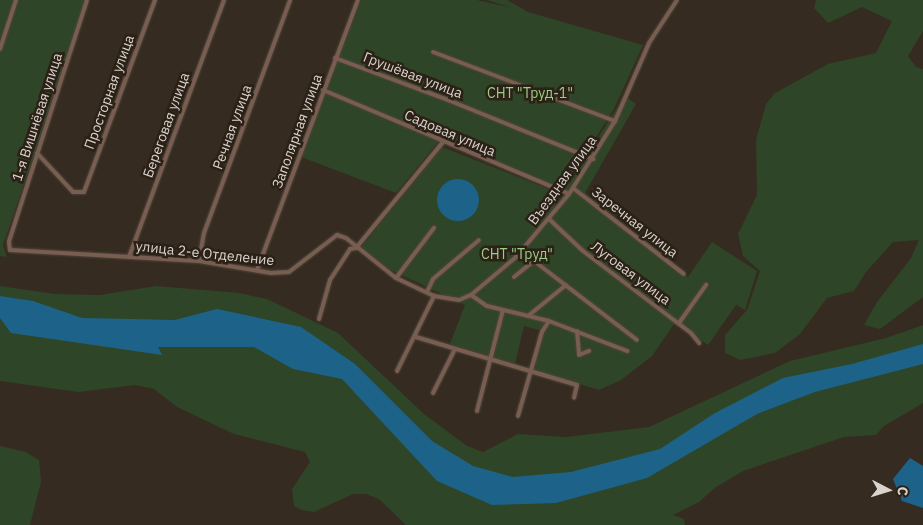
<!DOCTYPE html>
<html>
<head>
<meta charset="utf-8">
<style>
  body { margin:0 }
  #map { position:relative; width:923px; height:525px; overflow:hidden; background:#352b20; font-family:"IBM Plex Sans",sans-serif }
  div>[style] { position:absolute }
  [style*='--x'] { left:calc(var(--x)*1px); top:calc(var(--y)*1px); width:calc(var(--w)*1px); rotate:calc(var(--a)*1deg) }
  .green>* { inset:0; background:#2f4527 }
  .water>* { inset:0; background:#1d6389 }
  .round { border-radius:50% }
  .roads { filter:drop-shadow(0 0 1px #4f463c) drop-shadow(0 0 1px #4f463c) }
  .street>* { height:4px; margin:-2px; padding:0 2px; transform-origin:2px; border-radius:2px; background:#785d50 }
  span { translate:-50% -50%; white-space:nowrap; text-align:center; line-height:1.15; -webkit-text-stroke:5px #2b2117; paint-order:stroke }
  .street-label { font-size:14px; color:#dad3cc }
  .park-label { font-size:14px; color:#98d184 }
  .north { position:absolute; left:863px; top:465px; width:50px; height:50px; -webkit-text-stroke:4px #2b2117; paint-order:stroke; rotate:95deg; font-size:14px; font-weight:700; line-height:20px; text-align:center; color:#dad3cc }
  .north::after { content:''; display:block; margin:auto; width:18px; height:22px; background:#dad3cc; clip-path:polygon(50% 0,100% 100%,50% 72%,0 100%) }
</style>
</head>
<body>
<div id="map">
  <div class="green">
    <i style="clip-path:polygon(0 0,87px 0,3px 245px,7px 257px,0 256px)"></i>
    <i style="clip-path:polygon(361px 0,477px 0,512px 8px,487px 0,507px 0,528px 12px,643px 45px,614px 109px,562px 190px,439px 141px,396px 193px,301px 157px)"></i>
    <i style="clip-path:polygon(816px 0,923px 0,923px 31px,908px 56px,916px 67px,923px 69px,923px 297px,880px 329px,864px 325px,877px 302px,911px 258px,919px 240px,893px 242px,866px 272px,854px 291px,827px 298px,800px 334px,775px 353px,740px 360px,725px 353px,725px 335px,747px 310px,760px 271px,743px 256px,738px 234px,757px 195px,756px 140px,766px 104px,775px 93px,828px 64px,876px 53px,892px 21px,862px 7px,828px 23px,814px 8px)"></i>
    <i style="clip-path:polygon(625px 96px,636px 104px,585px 193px,688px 277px,712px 242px,757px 271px,745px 310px,736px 305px,708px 345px,674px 324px,652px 356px,621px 380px,599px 390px,534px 370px,543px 331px,524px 326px,515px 364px,450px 344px,465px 305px,389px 269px,361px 247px,442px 147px,561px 194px)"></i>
    <i style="clip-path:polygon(0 286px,55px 294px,100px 295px,156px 286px,239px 293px,267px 299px,338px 333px,424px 414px,467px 446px,483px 452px,518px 434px,566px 437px,649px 427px,790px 361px,886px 338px,923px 325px,923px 403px,884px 426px,876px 435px,844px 437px,743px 471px,716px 487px,699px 502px,673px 515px,684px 519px,685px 525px,406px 525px,379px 499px,366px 494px,353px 494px,314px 512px,302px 510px,294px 506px,292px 489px,310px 462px,305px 452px,234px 434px,177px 407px,154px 389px,135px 385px,78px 392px,0 381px)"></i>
    <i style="clip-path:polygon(0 446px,26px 452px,39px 460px,41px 482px,30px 525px,0 525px)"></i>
  </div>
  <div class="water">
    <i class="round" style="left:437px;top:179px;width:42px;height:42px"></i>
    <i style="clip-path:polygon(0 296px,33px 301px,82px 318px,175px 320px,217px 309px,301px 327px,355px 364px,432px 441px,473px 466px,513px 477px,571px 472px,660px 449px,715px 413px,783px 378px,852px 364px,923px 344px,923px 364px,815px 392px,757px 414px,647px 478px,556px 503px,492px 505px,437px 481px,342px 379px,293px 369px,254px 347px,158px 347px,162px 355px,11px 333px,0 318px)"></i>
    <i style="clip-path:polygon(910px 458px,923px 466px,923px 508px,902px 501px,893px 479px)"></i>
  </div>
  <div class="roads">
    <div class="street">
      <i style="--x:87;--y:0;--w:254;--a:107.9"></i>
      <i style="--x:9;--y:242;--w:8;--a:83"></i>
      <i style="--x:10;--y:250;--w:189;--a:3.3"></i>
      <i style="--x:199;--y:261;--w:73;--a:9.5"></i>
      <i style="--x:271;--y:273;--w:18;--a:-3"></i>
      <i style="--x:289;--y:272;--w:61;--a:-37.6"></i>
      <i style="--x:337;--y:235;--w:9;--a:18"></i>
      <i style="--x:346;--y:238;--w:64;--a:38.7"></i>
      <i style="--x:396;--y:278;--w:42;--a:25.3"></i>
      <i style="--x:434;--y:296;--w:25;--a:9"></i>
      <i style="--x:459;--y:300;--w:13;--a:-23"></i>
      <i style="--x:471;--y:295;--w:59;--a:-40.2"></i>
      <i style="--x:516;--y:257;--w:82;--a:-49.9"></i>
      <i style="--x:569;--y:194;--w:86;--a:-57.8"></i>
      <i style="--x:615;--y:121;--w:85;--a:-66.4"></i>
      <i style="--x:649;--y:43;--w:51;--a:-56.9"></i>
      <i style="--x:0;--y:49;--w:52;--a:-71.9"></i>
      <i style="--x:433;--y:52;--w:195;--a:20.8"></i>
      <i style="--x:335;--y:58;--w:121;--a:20.4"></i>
      <i style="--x:448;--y:100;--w:157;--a:22.1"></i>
      <i style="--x:323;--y:90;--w:267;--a:22.9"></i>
      <i style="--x:37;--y:153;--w:53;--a:47.3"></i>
      <i style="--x:73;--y:192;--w:11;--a:0"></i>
      <i style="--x:84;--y:192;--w:205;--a:-69.7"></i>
      <i style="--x:573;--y:188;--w:140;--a:37.8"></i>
      <i style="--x:550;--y:220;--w:45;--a:43.2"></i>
      <i style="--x:583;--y:251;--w:136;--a:37.2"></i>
      <i style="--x:691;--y:333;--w:13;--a:51"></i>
      <i style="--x:521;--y:251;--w:146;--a:37.5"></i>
      <i style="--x:129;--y:257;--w:274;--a:-69.7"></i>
      <i style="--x:199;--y:261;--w:28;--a:-80"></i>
      <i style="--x:204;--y:233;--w:248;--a:-69.7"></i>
      <i style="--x:257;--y:270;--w:288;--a:-69.5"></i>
      <i style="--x:514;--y:277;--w:26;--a:-39"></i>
      <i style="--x:396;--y:278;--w:63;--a:-52.8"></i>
      <i style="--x:427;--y:292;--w:14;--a:-65"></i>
      <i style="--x:433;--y:279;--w:60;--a:-40.3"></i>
      <i style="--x:471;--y:295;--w:19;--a:35"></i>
      <i style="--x:487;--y:306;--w:64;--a:13.6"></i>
      <i style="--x:549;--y:321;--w:84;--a:21"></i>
      <i style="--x:528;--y:316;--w:49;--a:-39.2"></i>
      <i style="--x:319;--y:319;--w:41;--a:-74.2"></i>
      <i style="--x:330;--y:280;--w:37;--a:-57"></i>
      <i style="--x:350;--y:249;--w:6;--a:-9"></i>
      <i style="--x:356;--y:248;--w:137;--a:-50.6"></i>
      <i style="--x:679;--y:323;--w:47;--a:-54.6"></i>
      <i style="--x:577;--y:331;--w:24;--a:85"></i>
      <i style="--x:579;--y:355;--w:11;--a:-22"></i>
      <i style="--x:416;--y:337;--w:168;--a:16.6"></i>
      <i style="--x:577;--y:385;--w:13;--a:103"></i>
      <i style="--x:397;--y:371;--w:84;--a:-63.7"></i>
      <i style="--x:433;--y:393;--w:49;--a:-63.4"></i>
      <i style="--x:477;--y:411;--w:104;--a:-75.6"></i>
      <i style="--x:518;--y:416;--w:87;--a:-74.1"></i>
      <i style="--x:542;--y:332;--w:13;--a:-58"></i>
    </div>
  </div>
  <div class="street-label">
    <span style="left:413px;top:75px;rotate:21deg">Грушёвая улица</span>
    <span style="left:109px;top:92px;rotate:-70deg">Просторная улица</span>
    <span style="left:37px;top:117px;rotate:-72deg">1-я Вишнёвая улица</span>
    <span style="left:166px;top:125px;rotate:-70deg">Береговая улица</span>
    <span style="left:232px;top:127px;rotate:-70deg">Речная улица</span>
    <span style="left:297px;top:131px;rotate:-70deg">Заполярная улица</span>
    <span style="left:450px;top:133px;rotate:23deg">Садовая улица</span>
    <span style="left:562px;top:180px;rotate:-54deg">Въездная улица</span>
    <span style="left:635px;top:222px;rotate:38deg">Заречная улица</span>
    <span style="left:205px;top:253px;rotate:6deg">улица 2-е Отделение</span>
    <span style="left:631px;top:273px;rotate:37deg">Луговая улица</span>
  </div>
  <div class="park-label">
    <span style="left:530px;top:93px">СНТ "Труд-1"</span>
    <span style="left:517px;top:254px">СНТ "Труд"</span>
  </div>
  <div class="north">С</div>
</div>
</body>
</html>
